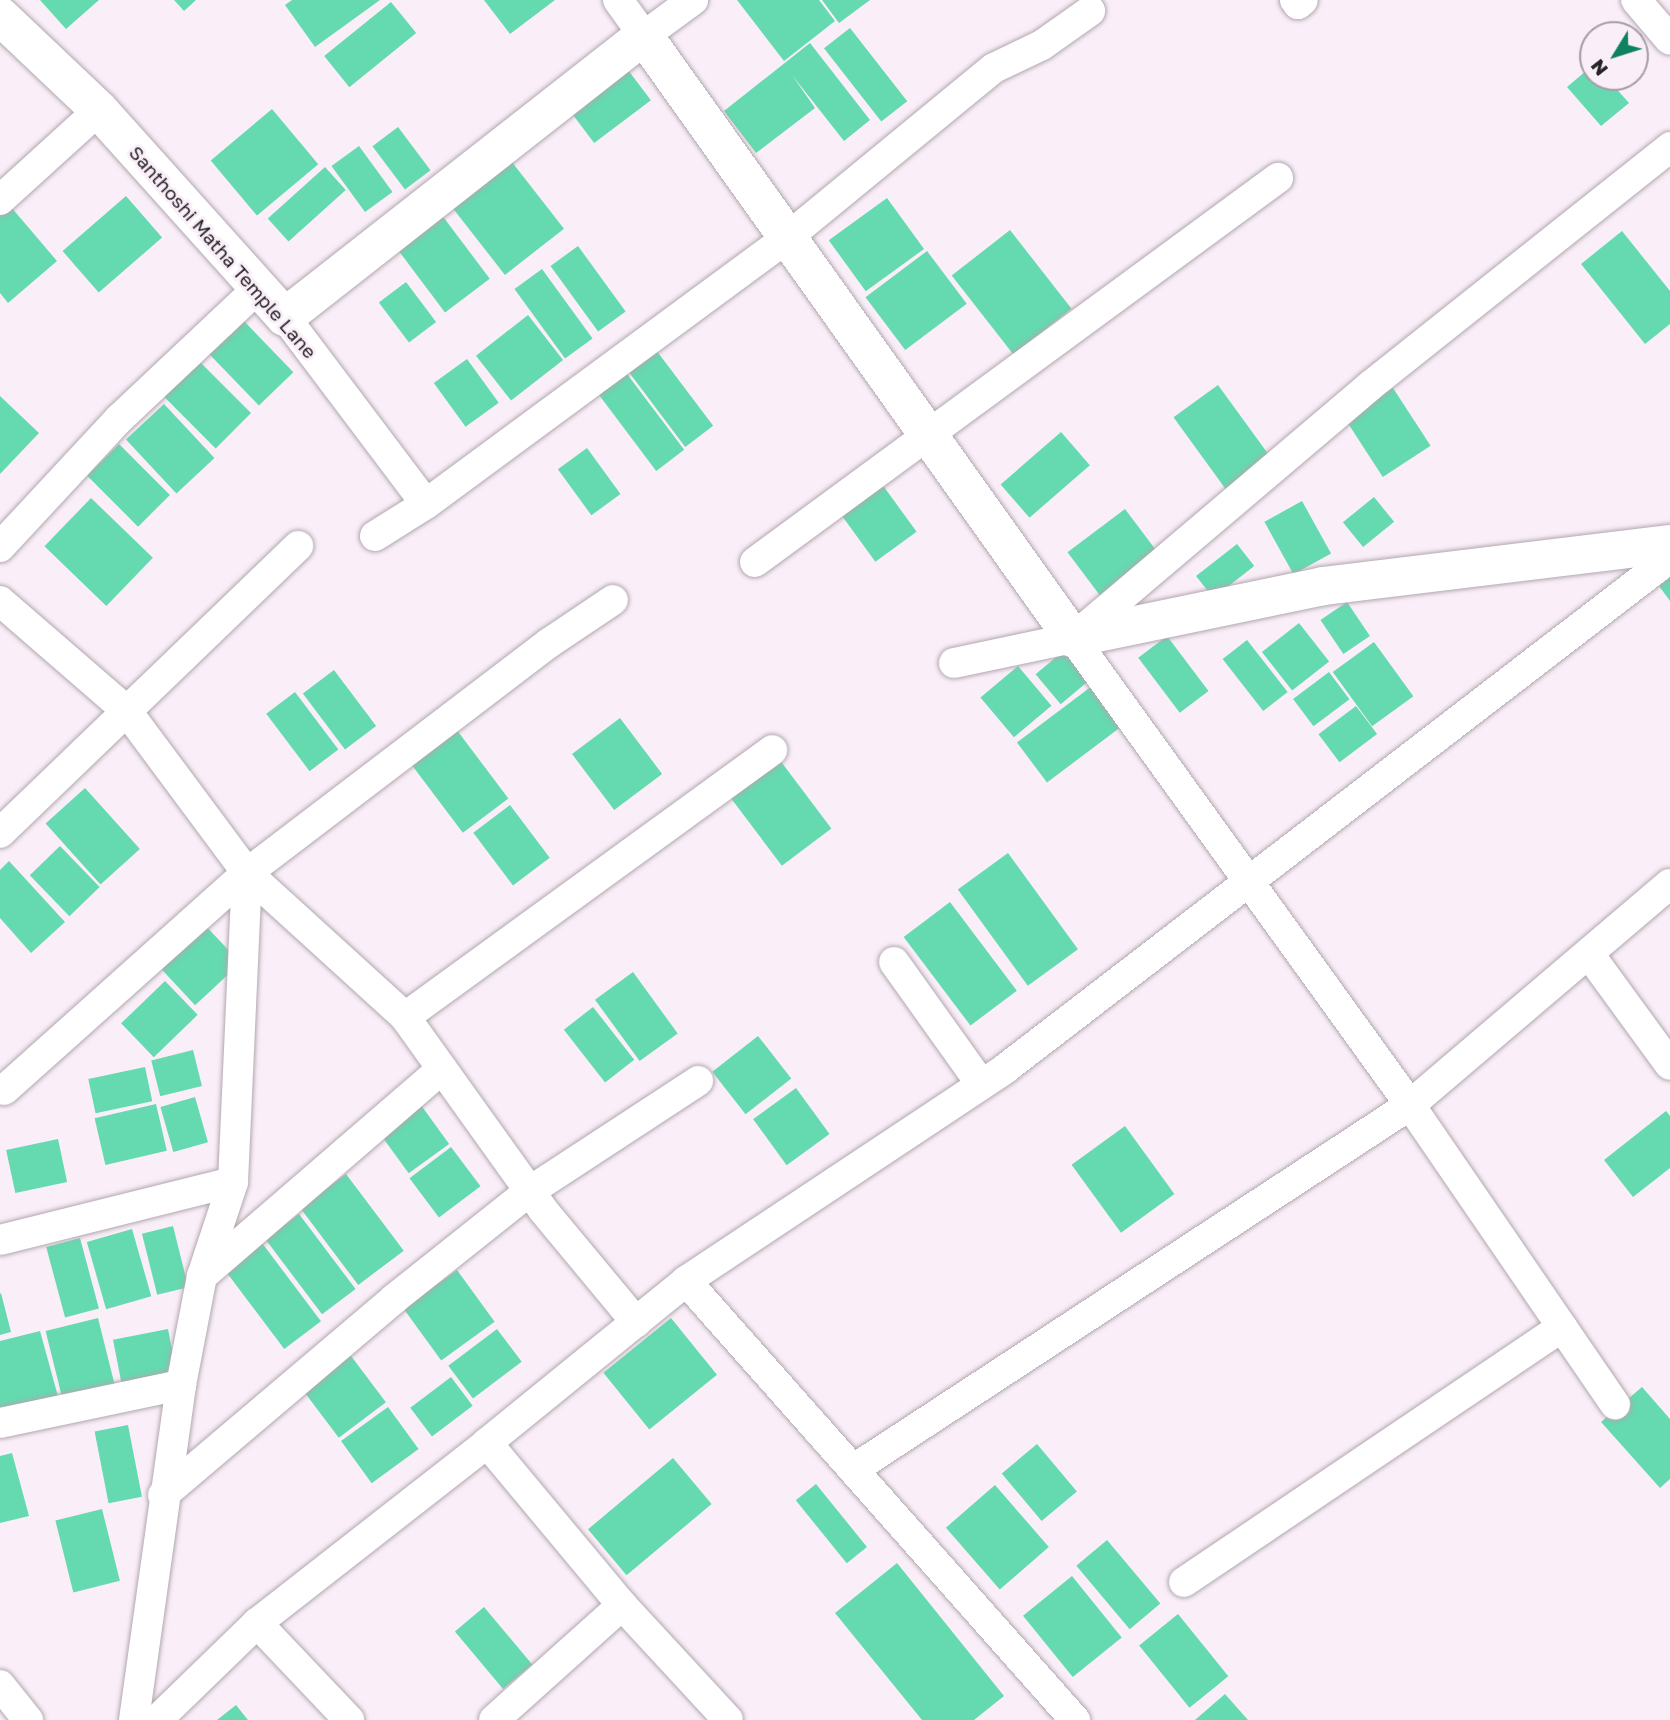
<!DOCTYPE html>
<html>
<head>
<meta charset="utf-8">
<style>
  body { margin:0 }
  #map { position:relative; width:1670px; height:1720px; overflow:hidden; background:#faeff9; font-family:"Golos Text",sans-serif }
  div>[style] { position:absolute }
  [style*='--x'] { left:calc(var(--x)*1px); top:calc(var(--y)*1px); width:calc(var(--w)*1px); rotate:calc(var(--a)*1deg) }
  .building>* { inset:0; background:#65d9af; transform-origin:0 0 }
  .roads { filter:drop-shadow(0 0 2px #b1a7b0) drop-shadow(0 0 2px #b1a7b0) }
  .street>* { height:30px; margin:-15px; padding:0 15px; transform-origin:15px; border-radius:15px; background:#fff }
  .secondary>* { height:38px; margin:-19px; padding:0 19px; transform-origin:19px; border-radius:19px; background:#fff }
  span { translate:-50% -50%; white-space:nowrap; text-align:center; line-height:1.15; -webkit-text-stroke:6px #faeff9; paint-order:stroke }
  .street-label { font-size:19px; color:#262226 }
  .north { position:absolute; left:1579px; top:21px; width:70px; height:70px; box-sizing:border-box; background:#faeff9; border:2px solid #a59da5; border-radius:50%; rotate:232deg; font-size:19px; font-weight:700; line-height:28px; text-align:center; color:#262226 }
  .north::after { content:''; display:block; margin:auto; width:24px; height:32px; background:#0c8261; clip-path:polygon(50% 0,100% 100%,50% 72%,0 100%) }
</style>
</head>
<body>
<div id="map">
  <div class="building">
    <i style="clip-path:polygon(40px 0,99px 0,66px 29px)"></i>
    <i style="clip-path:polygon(174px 0,196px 0,184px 11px)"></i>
    <i style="clip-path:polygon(292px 0,380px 0,315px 47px,285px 5px)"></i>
    <i style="clip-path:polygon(484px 0,555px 0,510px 34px)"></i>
    <i style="clip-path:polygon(737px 0,819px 0,835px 21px,784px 61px)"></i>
    <i style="clip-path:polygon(822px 0,870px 0,839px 23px)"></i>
    <i style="left:391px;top:2px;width:40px;height:86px;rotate:51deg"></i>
    <i style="left:850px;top:28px;width:93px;height:33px;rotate:52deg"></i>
    <i style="clip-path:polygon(810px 43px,870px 120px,844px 141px,792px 75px,815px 108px,756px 153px,724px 111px)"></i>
    <i style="left:622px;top:62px;width:48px;height:71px;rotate:53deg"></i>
    <i style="clip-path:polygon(1593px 65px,1593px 77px,1606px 77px,1629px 103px,1601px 126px,1567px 87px)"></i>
    <i style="left:272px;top:109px;width:72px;height:80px;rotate:50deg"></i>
    <i style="left:398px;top:127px;width:54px;height:32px;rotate:53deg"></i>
    <i style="left:359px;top:146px;width:57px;height:34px;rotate:54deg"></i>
    <i style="left:508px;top:157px;width:91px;height:75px;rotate:52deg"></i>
    <i style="left:325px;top:167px;width:31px;height:77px;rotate:48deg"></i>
    <i style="left:126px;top:196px;width:55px;height:84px;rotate:49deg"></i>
    <i style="left:887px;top:198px;width:63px;height:72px;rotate:54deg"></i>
    <i style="clip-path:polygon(5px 200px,57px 261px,8px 303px,0 293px,0 205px)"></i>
    <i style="left:438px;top:210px;width:86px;height:56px;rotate:53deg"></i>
    <i style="left:1010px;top:230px;width:100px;height:74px;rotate:52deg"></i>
    <i style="clip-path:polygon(1622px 231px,1670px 291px,1670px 324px,1645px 344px,1581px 264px)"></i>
    <i style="left:578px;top:246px;width:81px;height:34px;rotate:54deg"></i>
    <i style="left:927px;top:251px;width:66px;height:77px;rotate:53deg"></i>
    <i style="left:542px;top:269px;width:86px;height:34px;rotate:54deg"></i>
    <i style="left:406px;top:282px;width:50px;height:34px;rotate:53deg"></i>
    <i style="left:528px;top:315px;width:57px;height:66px;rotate:52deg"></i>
    <i style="left:242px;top:319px;width:74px;height:48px;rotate:46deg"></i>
    <i style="left:656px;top:350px;width:95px;height:35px;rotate:53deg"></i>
    <i style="left:467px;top:359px;width:54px;height:41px;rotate:54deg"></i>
    <i style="left:198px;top:360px;width:75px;height:50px;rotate:45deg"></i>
    <i style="left:624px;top:370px;width:100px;height:35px;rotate:53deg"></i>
    <i style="left:1218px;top:385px;width:92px;height:55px;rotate:54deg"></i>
    <i style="left:1393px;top:388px;width:69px;height:57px;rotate:57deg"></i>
    <i style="clip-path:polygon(0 396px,39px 433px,0 474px)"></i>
    <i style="left:164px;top:404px;width:74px;height:52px;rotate:47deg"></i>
    <i style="left:1061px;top:432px;width:44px;height:80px;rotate:49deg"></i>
    <i style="left:119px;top:444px;width:72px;height:45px;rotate:45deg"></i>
    <i style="left:587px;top:448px;width:57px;height:36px;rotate:54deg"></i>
    <i style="left:879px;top:480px;width:64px;height:51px;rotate:54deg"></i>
    <i style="left:1374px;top:497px;width:32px;height:40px;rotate:51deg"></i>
    <i style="left:91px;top:498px;width:86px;height:67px;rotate:44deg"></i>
    <i style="left:1302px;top:501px;width:60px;height:43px;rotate:61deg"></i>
    <i style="left:1125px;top:509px;width:55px;height:72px;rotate:53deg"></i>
    <i style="left:1237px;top:544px;width:28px;height:52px;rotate:52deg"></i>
    <i style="clip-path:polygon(1670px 577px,1670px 601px,1659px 586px)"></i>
    <i style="left:1347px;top:602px;width:41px;height:32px;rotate:56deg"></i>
    <i style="left:1299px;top:623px;width:49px;height:47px;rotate:52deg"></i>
    <i style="left:1167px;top:636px;width:69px;height:36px;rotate:53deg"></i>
    <i style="left:1247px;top:640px;width:66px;height:31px;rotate:52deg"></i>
    <i style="left:1374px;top:642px;width:67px;height:51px;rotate:54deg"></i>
    <i style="left:1067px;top:648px;width:39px;height:41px;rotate:50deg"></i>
    <i style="left:1018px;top:666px;width:52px;height:49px;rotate:50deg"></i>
    <i style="left:334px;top:670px;width:70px;height:39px;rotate:53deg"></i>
    <i style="left:1329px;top:672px;width:34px;height:45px;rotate:53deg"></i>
    <i style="left:1096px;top:683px;width:50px;height:99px;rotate:53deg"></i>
    <i style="left:295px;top:692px;width:72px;height:36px;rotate:53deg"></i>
    <i style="left:1356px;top:706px;width:35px;height:47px;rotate:53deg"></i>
    <i style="left:620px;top:718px;width:70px;height:60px;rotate:53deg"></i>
    <i style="left:450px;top:721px;width:97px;height:57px;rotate:53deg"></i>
    <i style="left:776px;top:755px;width:92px;height:62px;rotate:53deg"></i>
    <i style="left:85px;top:788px;width:82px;height:53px;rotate:48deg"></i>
    <i style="left:510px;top:805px;width:66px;height:46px;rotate:53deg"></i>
    <i style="left:60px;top:846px;width:57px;height:42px;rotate:46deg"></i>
    <i style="left:1008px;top:853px;width:119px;height:62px;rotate:54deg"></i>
    <i style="clip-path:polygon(9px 861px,65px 922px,31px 953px,0 918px,0 870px)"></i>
    <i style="left:950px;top:902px;width:111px;height:58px;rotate:53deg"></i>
    <i style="left:205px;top:925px;width:52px;height:62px;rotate:47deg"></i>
    <i style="left:633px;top:972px;width:76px;height:47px;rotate:54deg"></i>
    <i style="left:165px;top:981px;width:47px;height:61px;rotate:46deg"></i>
    <i style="left:593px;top:1007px;width:67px;height:37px;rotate:52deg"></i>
    <i style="left:758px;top:1036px;width:54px;height:58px;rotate:52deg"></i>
    <i style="left:193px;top:1050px;width:37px;height:43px;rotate:76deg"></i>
    <i style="left:145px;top:1067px;width:35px;height:58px;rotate:78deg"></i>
    <i style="left:796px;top:1088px;width:57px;height:53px;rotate:54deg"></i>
    <i style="left:195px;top:1097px;width:47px;height:36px;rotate:74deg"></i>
    <i style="left:418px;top:1101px;width:53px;height:50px;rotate:54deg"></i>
    <i style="left:156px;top:1104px;width:48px;height:63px;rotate:77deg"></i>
    <i style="clip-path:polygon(1666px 1111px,1670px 1116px,1670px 1168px,1633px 1197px,1604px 1160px)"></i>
    <i style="left:1125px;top:1126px;width:84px;height:66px;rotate:54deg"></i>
    <i style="left:58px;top:1139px;width:44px;height:53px;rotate:78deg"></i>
    <i style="left:451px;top:1147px;width:49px;height:52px;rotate:53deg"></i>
    <i style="left:346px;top:1174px;width:96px;height:57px;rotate:53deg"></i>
    <i style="left:299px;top:1214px;width:94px;height:42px;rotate:53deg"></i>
    <i style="left:173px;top:1226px;width:63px;height:32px;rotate:76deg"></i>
    <i style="left:132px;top:1229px;width:70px;height:47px;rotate:74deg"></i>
    <i style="left:80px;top:1238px;width:73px;height:35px;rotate:75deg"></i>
    <i style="left:259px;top:1239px;width:103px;height:46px;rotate:53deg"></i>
    <i style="left:457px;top:1270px;width:64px;height:66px;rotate:54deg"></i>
    <i style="clip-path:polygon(1px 1293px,11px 1332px,0 1335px,0 1294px)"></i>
    <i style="left:98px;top:1318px;width:72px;height:54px;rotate:76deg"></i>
    <i style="left:671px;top:1318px;width:73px;height:87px;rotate:51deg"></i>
    <i style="left:168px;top:1329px;width:44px;height:56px;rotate:79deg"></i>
    <i style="left:497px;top:1329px;width:41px;height:61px;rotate:53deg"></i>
    <i style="clip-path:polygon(40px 1331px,59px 1400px,0 1414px,0 1341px)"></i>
    <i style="left:348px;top:1352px;width:63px;height:59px;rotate:53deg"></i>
    <i style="left:451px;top:1377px;width:36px;height:51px;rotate:53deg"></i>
    <i style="clip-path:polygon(1642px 1387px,1670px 1419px,1670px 1479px,1660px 1488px,1601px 1422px)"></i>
    <i style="left:388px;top:1407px;width:52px;height:58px;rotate:54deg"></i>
    <i style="left:128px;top:1425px;width:73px;height:34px;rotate:79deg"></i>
    <i style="left:1037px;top:1444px;width:62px;height:46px;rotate:50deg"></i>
    <i style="clip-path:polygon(12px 1453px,29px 1516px,0 1523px,0 1456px)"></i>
    <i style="left:673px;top:1458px;width:60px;height:111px;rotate:50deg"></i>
    <i style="left:816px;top:1484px;width:81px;height:26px;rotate:51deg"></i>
    <i style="left:995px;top:1485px;width:82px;height:65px;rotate:49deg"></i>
    <i style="left:102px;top:1509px;width:74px;height:48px;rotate:76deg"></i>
    <i style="left:1107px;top:1540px;width:83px;height:40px;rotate:50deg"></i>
    <i style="clip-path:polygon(897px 1563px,1004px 1696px,974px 1720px,922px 1720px,835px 1613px)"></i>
    <i style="left:1072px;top:1576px;width:79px;height:63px;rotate:51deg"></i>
    <i style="left:484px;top:1607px;width:75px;height:38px;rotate:50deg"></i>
    <i style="left:1178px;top:1614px;width:80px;height:50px;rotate:51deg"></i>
    <i style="clip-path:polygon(1225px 1694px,1248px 1720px,1195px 1720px)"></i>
    <i style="clip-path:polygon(236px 1705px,248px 1720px,217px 1720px)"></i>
  </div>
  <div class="roads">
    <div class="street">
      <i style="--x:618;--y:0;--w:44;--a:54.2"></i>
      <i style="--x:644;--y:36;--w:61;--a:-36.3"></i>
      <i style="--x:1295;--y:0;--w:5;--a:53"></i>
      <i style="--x:1298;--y:4;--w:6;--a:-39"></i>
      <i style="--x:1636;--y:0;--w:52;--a:49.6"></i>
      <i style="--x:0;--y:200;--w:134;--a:-42.3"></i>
      <i style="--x:285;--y:317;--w:234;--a:53"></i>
      <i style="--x:375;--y:536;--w:60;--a:-32.1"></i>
      <i style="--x:426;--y:504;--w:450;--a:-36.4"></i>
      <i style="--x:788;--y:237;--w:266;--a:-39.4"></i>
      <i style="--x:994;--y:68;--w:53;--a:-25.6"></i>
      <i style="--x:1042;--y:45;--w:59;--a:-35.3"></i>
      <i style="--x:0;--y:547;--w:175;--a:-47.1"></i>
      <i style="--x:119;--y:419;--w:192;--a:-43.3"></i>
      <i style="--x:755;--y:562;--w:649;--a:-36.29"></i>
      <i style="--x:0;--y:601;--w:167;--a:40.9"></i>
      <i style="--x:126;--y:710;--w:203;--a:53.4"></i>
      <i style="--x:247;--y:873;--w:214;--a:42.3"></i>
      <i style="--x:405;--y:1017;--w:237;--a:54.4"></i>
      <i style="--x:543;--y:1210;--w:146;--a:50.3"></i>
      <i style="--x:1073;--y:638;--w:576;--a:54.18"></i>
      <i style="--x:1410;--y:1105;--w:363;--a:55.6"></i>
      <i style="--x:954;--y:663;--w:122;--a:-11.9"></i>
      <i style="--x:1073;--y:638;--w:390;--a:-40.3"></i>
      <i style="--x:1370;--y:386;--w:384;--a:-38.5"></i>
      <i style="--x:0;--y:833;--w:414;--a:-43.9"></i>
      <i style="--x:1589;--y:954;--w:137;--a:53.9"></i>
      <i style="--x:894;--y:962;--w:150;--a:54.5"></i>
      <i style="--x:405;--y:1017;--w:454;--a:-36"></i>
      <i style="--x:4;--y:1090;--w:326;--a:-41.8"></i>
      <i style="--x:247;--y:873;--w:380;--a:-37.3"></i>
      <i style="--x:549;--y:643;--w:77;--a:-33.9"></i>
      <i style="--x:0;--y:1240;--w:240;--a:-14"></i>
      <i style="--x:202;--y:1276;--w:317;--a:-40.8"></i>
      <i style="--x:686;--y:1281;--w:384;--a:-33.6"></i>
      <i style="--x:1006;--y:1068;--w:837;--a:-37.53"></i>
      <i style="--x:0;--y:1423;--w:185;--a:-11.9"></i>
      <i style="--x:487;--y:1443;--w:211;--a:50.2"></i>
      <i style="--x:622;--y:1605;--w:156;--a:47.3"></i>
      <i style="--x:854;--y:1469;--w:665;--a:-33.21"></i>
      <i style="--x:1410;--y:1105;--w:341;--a:-40.4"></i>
      <i style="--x:163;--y:1495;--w:303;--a:-40.3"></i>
      <i style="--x:394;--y:1299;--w:174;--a:-38.5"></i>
      <i style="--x:530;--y:1191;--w:201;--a:-33.2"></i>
      <i style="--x:1184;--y:1582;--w:456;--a:-34"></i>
      <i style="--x:257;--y:1623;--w:134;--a:46.5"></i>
      <i style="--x:0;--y:1685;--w:45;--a:51.3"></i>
      <i style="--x:134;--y:1720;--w:338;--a:-82"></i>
      <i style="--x:181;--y:1385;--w:111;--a:-79.1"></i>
      <i style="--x:202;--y:1276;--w:99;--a:-71.7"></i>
      <i style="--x:233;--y:1182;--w:309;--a:-87.4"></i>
      <i style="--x:157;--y:1720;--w:139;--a:-44.1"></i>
      <i style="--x:257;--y:1623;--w:292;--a:-38"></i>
      <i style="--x:487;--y:1443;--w:257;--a:-39.1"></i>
      <i style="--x:686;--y:1281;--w:587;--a:48.46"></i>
      <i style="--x:494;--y:1720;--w:172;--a:-41.9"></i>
    </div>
    <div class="secondary">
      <i style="--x:0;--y:16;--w:137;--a:43.5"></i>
      <i style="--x:99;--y:110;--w:278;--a:48.1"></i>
      <i style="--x:285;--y:317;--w:456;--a:-38.1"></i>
      <i style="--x:644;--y:36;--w:739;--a:54.53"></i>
      <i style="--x:1073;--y:638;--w:255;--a:-11.7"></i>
      <i style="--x:1323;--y:586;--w:350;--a:-6.9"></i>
    </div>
  </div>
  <div class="street-label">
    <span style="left:223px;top:252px;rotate:49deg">Santhoshi Matha Temple Lane</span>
  </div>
  <div class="north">N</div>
</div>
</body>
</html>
